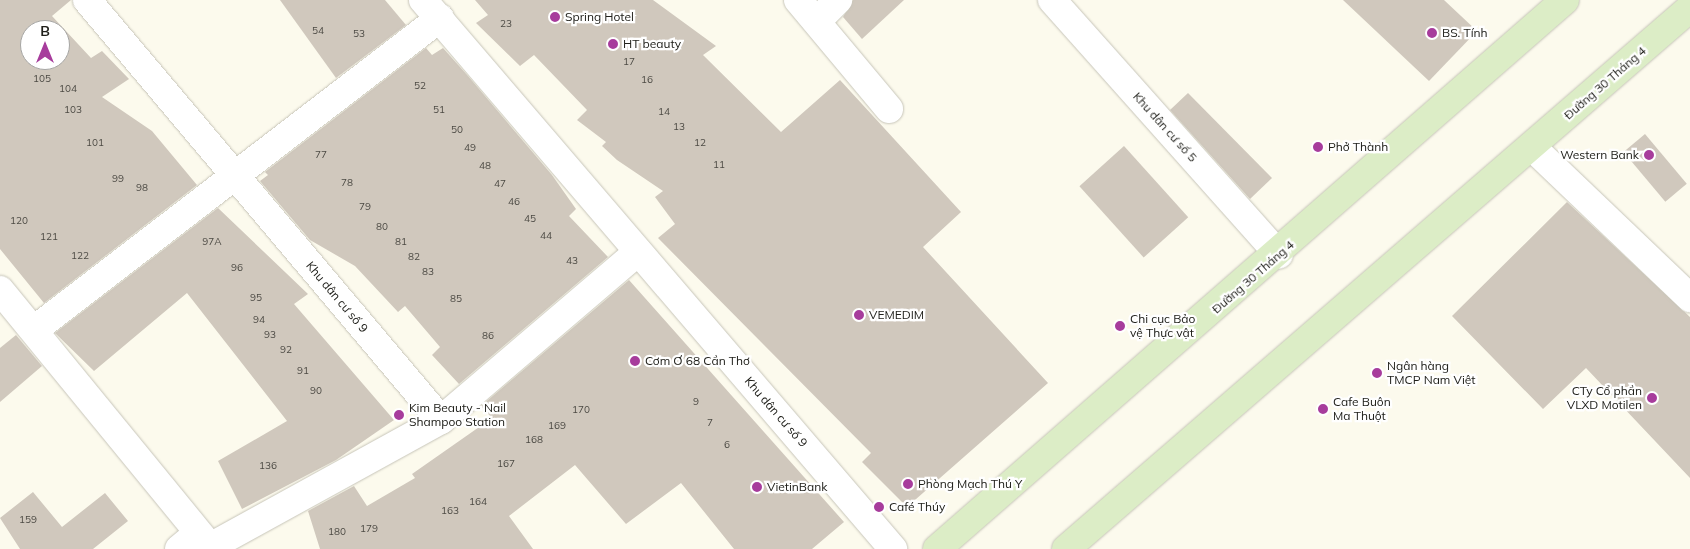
<!DOCTYPE html>
<html>
<head>
<meta charset="utf-8">
<style>
  body { margin:0 }
  #map { position:relative; width:1690px; height:549px; overflow:hidden; background:#fcfaed; font-family:Mulish,sans-serif }
  div>[style] { position:absolute }
  [style*='--x'] { left:calc(var(--x)*1px); top:calc(var(--y)*1px); width:calc(var(--w)*1px); rotate:calc(var(--a)*1deg) }
  .building>* { inset:0; background:#d0c8bd; transform-origin:0 0 }
  .roads { filter:drop-shadow(0 0 1px #c7c5b9) drop-shadow(0 0 1px #c7c5b9) }
  .minor>* { height:28px; margin:-14px; padding:0 14px; transform-origin:14px; border-radius:14px; background:#fff }
  .major>* { height:28px; margin:-14px; padding:0 14px; transform-origin:14px; border-radius:14px; background:#dcedc6 }
  .dots>* { width:14px; height:14px; translate:-50% -50%; box-sizing:border-box; border:2px solid #fff; border-radius:50% }
  span { translate:-50% -50%; white-space:nowrap; text-align:center; line-height:1.15; -webkit-text-stroke:4.5px #fff; paint-order:stroke }
  .number-label { font-size:10px; color:#4c4a44 }
  .number-label span { -webkit-text-stroke-width:0 }
  .poi-label { font-size:12px; color:#20201b }
  .left { translate:0 -50%; text-align:left }
  .right { translate:-100% -50%; text-align:right }
  .street-label { font-size:12px; color:#20201b }
  .north { position:absolute; left:20px; top:20px; width:50px; height:50px; box-sizing:border-box; background:#fff; border:1px solid #a6a6a4; border-radius:50%; rotate:0deg; font-size:14px; font-weight:700; line-height:20px; text-align:center; color:#20201b }
  .north::after { content:''; display:block; margin:auto; width:18px; height:22px; background:#a73c9c; clip-path:polygon(50% 0,100% 100%,50% 72%,0 100%) }
</style>
</head>
<body>
<div id="map">
  <div class="building">
    <i style="clip-path:polygon(evenodd,0 0,71px 0,52px 16px,91px 58px,102px 51px,129px 79px,102px 97px,152px 131px,197px 185px,44px 303px,0 249px,0 0,30px 30px,60px 30px,60px 60px,30px 60px,30px 30px)"></i>
    <i style="clip-path:polygon(280px 0,385px 0,406px 25px,336px 78px)"></i>
    <i style="clip-path:polygon(475px 0,653px 0,716px 46px,703px 55px,781px 132px,840px 80px,961px 212px,923px 247px,1048px 383px,907px 507px,862px 462px,871px 453px,658px 238px,675px 224px,655px 197px,663px 191px,617px 160px,602px 146px,606px 142px,577px 120px,587px 110px,534px 55px,520px 66px,476px 23px,488px 15px)"></i>
    <i style="clip-path:polygon(853px 0,904px 0,862px 39px,843px 17px)"></i>
    <i style="clip-path:polygon(1343px 0,1444px 0,1477px 31px,1429px 81px)"></i>
    <i style="clip-path:polygon(426px 48px,432px 55px,443px 48px,468px 76px,552px 175px,576px 209px,569px 216px,608px 257px,459px 384px,432px 355px,440px 347px,405px 306px,398px 312px,355px 266px,310px 240px,260px 181px,268px 175px,265px 172px)"></i>
    <i style="clip-path:polygon(1188px 93px,1272px 178px,1250px 199px,1170px 110px)"></i>
    <i style="left:1645px;top:134px;width:65px;height:28px;rotate:50deg"></i>
    <i style="left:1124px;top:146px;width:96px;height:60px;rotate:48deg"></i>
    <i style="clip-path:polygon(1567px 202px,1690px 317px,1690px 478px,1586px 368px,1543px 409px,1452px 316px)"></i>
    <i style="clip-path:polygon(218px 208px,308px 294px,294px 304px,394px 420px,336px 460px,242px 509px,218px 461px,287px 421px,187px 293px,94px 371px,55px 333px)"></i>
    <i style="clip-path:polygon(629px 280px,844px 522px,812px 549px,734px 549px,681px 483px,626px 524px,575px 465px,509px 516px,533px 549px,320px 549px,308px 511px,354px 486px,367px 506px,415px 478px,412px 474px,492px 418px,481px 406px)"></i>
    <i style="clip-path:polygon(16px 335px,42px 366px,0 402px,0 348px)"></i>
    <i style="clip-path:polygon(33px 492px,62px 527px,105px 493px,128px 521px,93px 549px,20px 549px,0 518px)"></i>
  </div>
  <div class="roads">
    <div class="minor">
      <i style="--x:87;--y:0;--w:549;--a:49.87"></i>
      <i style="--x:441;--y:420;--w:259;--a:-40.5"></i>
      <i style="--x:423;--y:0;--w:723;--a:49.43"></i>
      <i style="--x:798;--y:0;--w:142;--a:50.1"></i>
      <i style="--x:1052;--y:0;--w:341;--a:48.3"></i>
      <i style="--x:817;--y:21;--w:30;--a:-45"></i>
      <i style="--x:1532;--y:147;--w:219;--a:43.7"></i>
      <i style="--x:0;--y:290;--w:332;--a:50.7"></i>
      <i style="--x:210;--y:547;--w:264;--a:-28.8"></i>
      <i style="--x:34;--y:330;--w:512;--a:-37.54"></i>
      <i style="--x:179;--y:549;--w:23;--a:-40"></i>
    </div>
    <div class="major">
      <i style="--x:937;--y:549;--w:834;--a:-41.16"></i>
      <i style="--x:1066;--y:549;--w:826;--a:-40.92"></i>
    </div>
  </div>
  <div class="dots">
    <i style="left:555px;top:17px;background:#a73c9c"></i>
    <i style="left:1432px;top:33px;background:#a73c9c"></i>
    <i style="left:613px;top:44px;background:#a73c9c"></i>
    <i style="left:1318px;top:147px;background:#a73c9c"></i>
    <i style="left:1649px;top:155px;background:#a73c9c"></i>
    <i style="left:859px;top:315px;background:#a73c9c"></i>
    <i style="left:1120px;top:326px;background:#a73c9c"></i>
    <i style="left:635px;top:361px;background:#a73c9c"></i>
    <i style="left:1377px;top:373px;background:#a73c9c"></i>
    <i style="left:1652px;top:398px;background:#a73c9c"></i>
    <i style="left:1323px;top:409px;background:#a73c9c"></i>
    <i style="left:399px;top:415px;background:#a73c9c"></i>
    <i style="left:908px;top:484px;background:#a73c9c"></i>
    <i style="left:757px;top:487px;background:#a73c9c"></i>
    <i style="left:879px;top:507px;background:#a73c9c"></i>
  </div>
  <div class="number-label">
    <span style="left:506px;top:24px">23</span>
    <span style="left:318px;top:31px">54</span>
    <span style="left:359px;top:34px">53</span>
    <span style="left:629px;top:62px">17</span>
    <span style="left:42px;top:79px">105</span>
    <span style="left:647px;top:80px">16</span>
    <span style="left:420px;top:86px">52</span>
    <span style="left:68px;top:89px">104</span>
    <span style="left:73px;top:110px">103</span>
    <span style="left:439px;top:110px">51</span>
    <span style="left:664px;top:112px">14</span>
    <span style="left:679px;top:127px">13</span>
    <span style="left:457px;top:130px">50</span>
    <span style="left:95px;top:143px">101</span>
    <span style="left:700px;top:143px">12</span>
    <span style="left:470px;top:148px">49</span>
    <span style="left:321px;top:155px">77</span>
    <span style="left:719px;top:165px">11</span>
    <span style="left:485px;top:166px">48</span>
    <span style="left:118px;top:179px">99</span>
    <span style="left:347px;top:183px">78</span>
    <span style="left:500px;top:184px">47</span>
    <span style="left:142px;top:188px">98</span>
    <span style="left:514px;top:202px">46</span>
    <span style="left:365px;top:207px">79</span>
    <span style="left:530px;top:219px">45</span>
    <span style="left:19px;top:221px">120</span>
    <span style="left:382px;top:227px">80</span>
    <span style="left:546px;top:236px">44</span>
    <span style="left:49px;top:237px">121</span>
    <span style="left:212px;top:242px">97A</span>
    <span style="left:401px;top:242px">81</span>
    <span style="left:80px;top:256px">122</span>
    <span style="left:414px;top:257px">82</span>
    <span style="left:572px;top:261px">43</span>
    <span style="left:237px;top:268px">96</span>
    <span style="left:428px;top:272px">83</span>
    <span style="left:256px;top:298px">95</span>
    <span style="left:456px;top:299px">85</span>
    <span style="left:259px;top:320px">94</span>
    <span style="left:270px;top:335px">93</span>
    <span style="left:488px;top:336px">86</span>
    <span style="left:286px;top:350px">92</span>
    <span style="left:303px;top:371px">91</span>
    <span style="left:316px;top:391px">90</span>
    <span style="left:696px;top:402px">9</span>
    <span style="left:581px;top:410px">170</span>
    <span style="left:710px;top:423px">7</span>
    <span style="left:557px;top:426px">169</span>
    <span style="left:534px;top:440px">168</span>
    <span style="left:727px;top:445px">6</span>
    <span style="left:506px;top:464px">167</span>
    <span style="left:268px;top:466px">136</span>
    <span style="left:478px;top:502px">164</span>
    <span style="left:450px;top:511px">163</span>
    <span style="left:28px;top:520px">159</span>
    <span style="left:369px;top:529px">179</span>
    <span style="left:337px;top:532px">180</span>
  </div>
  <div class="poi-label">
    <span class="left" style="left:565px;top:17px">Spring Hotel</span>
    <span class="left" style="left:1442px;top:33px">BS. Tính</span>
    <span class="left" style="left:623px;top:44px">HT beauty</span>
    <span class="left" style="left:1328px;top:147px">Phở Thành</span>
    <span class="right" style="left:1639px;top:155px">Western Bank</span>
    <span class="left" style="left:869px;top:315px">VEMEDIM</span>
    <span class="left" style="left:1130px;top:326px">Chi cục Bảo<br>vệ Thực vật</span>
    <span class="left" style="left:645px;top:361px">Cơm Ơ 68 Cần Thơ</span>
    <span class="left" style="left:1387px;top:373px">Ngân hàng<br>TMCP Nam Việt</span>
    <span class="right" style="left:1642px;top:398px">CTy Cổ phần<br>VLXD Motilen</span>
    <span class="left" style="left:1333px;top:409px">Cafe Buôn<br>Ma Thuột</span>
    <span class="left" style="left:409px;top:415px">Kim Beauty - Nail<br>Shampoo Station</span>
    <span class="left" style="left:918px;top:484px">Phòng Mạch Thú Y</span>
    <span class="left" style="left:767px;top:487px">VietinBank</span>
    <span class="left" style="left:889px;top:507px">Café Thúy</span>
  </div>
  <div class="street-label">
    <span style="left:1605px;top:83px;rotate:-41deg">Đường 30 Tháng 4</span>
    <span style="left:1165px;top:127px;rotate:48deg">Khu dân cư số 5</span>
    <span style="left:1253px;top:277px;rotate:-41deg">Đường 30 Tháng 4</span>
    <span style="left:337px;top:297px;rotate:50deg">Khu dân cư số 9</span>
    <span style="left:776px;top:412px;rotate:49deg">Khu dân cư số 9</span>
  </div>
  <div class="north">B</div>
</div>
</body>
</html>
